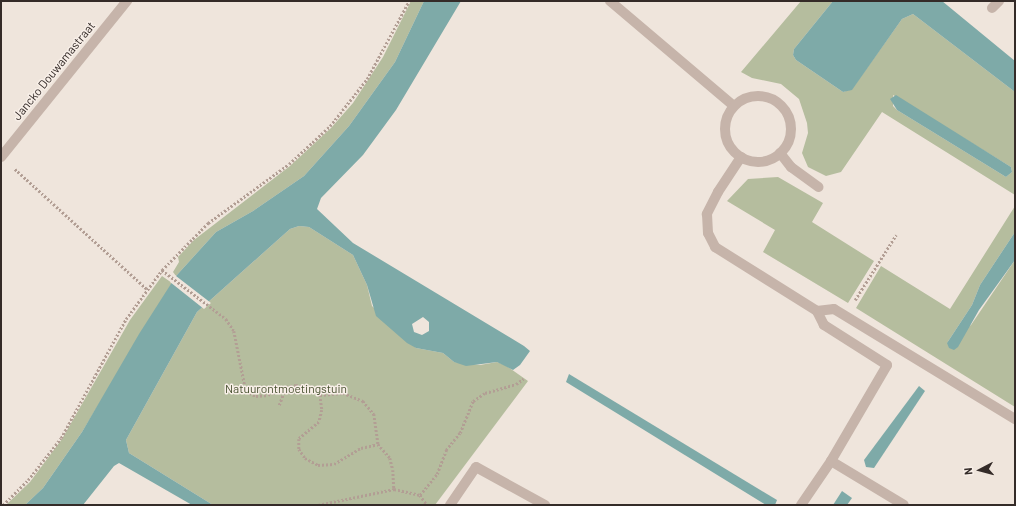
<!DOCTYPE html>
<html>
<head>
<meta charset="utf-8">
<style>
  body { margin:0 }
  #map { position:relative; width:1016px; height:506px; overflow:hidden; background:#efe5dc; font-family:Barlow,sans-serif }
  div>[style] { position:absolute }
  [style*='--x'] { left:calc(var(--x)*1px); top:calc(var(--y)*1px); width:calc(var(--w)*1px); rotate:calc(var(--a)*1deg) }
  .green>* { inset:0; background:#b5bd9e }
  .water>* { inset:0; background:#7eaaa8 }
  .pier>* { inset:0; background:#efe5dc }
  .path>* { height:2.5px; margin-top:-1.25px; transform-origin:0; background:repeating-linear-gradient(90deg,#b29e94 0 2px,transparent 0 4px) }
  .lane>* { height:10px; margin:-5px; padding:0 5px; transform-origin:5px; border-radius:5px; background:#c6b4aa }
  .street>* { height:10px; margin:-5px; padding:0 5px; transform-origin:5px; border-radius:5px; background:#c6b4aa }
  .street>.ring { margin:-5px; padding:0; box-sizing:content-box; background:none; border:10px solid #c6b4aa; border-radius:50% }
  span { translate:-50% -50%; white-space:nowrap; text-align:center; line-height:1.15; -webkit-text-stroke:3px #f8efe8; paint-order:stroke }
  .street-label { font-size:12px; color:#342b28 }
  .park-label { font-size:12px; color:#47502f }
  .frame { position:absolute; inset:0; border:2px solid #342b28; pointer-events:none }
  .north { position:absolute; left:960px; top:450px; width:40px; height:40px; -webkit-text-stroke:3px #f8efe8; paint-order:stroke; rotate:264deg; font-size:11px; font-weight:700; line-height:16px; text-align:center; color:#342b28 }
  .north::after { content:''; display:block; margin:auto; width:14px; height:18px; background:#342b28; clip-path:polygon(50% 0,100% 100%,50% 72%,0 100%) }
</style>
</head>
<body>
<div id="map">
  <div class="green">
    <i style="clip-path:polygon(411px 1px,424px 1px,395px 62px,349px 126px,304px 176px,253px 211px,216px 232px,176px 276px,173px 272px,179px 262px,178px 257px,194px 240px,290px 166px,331px 128px,353px 103px,383px 57px)"></i>
    <i style="clip-path:polygon(evenodd,801px 1px,833px 1px,794px 49px,793px 55px,796px 60px,843px 92px,852px 89px,902px 19px,913px 14px,1015px 92px,1015px 195px,882px 112px,841px 172px,826px 176px,808px 167px,802px 153px,808px 133px,807px 123px,799px 99px,781px 84px,752px 78px,741px 72px,801px 1px,893px 95px,1011px 167px,1012px 172px,1006px 177px,897px 110px,893px 106px,893px 95px)"></i>
    <i style="clip-path:polygon(778px 177px,823px 203px,812px 222px,874px 261px,848px 303px,763px 252px,775px 230px,727px 201px,748px 179px)"></i>
    <i style="clip-path:polygon(1015px 206px,1015px 232px,980px 285px,972px 305px,947px 343px,971px 325px,1015px 260px,1015px 407px,856px 308px,881px 266px,950px 309px)"></i>
    <i style="clip-path:polygon(299px 226px,309px 227px,353px 255px,367px 285px,372px 306px,416px 348px,443px 353px,454px 362px,480px 365px,497px 362px,505px 365px,528px 381px,435px 505px,213px 505px,129px 453px,126px 440px,197px 312px,290px 229px)"></i>
    <i style="clip-path:polygon(162px 276px,172px 283px,82px 432px,43px 488px,25px 505px,6px 505px,30px 482px,62px 439px,130px 320px)"></i>
  </div>
  <div class="water">
    <i style="clip-path:polygon(evenodd,424px 1px,461px 1px,396px 110px,363px 155px,321px 198px,317px 209px,353px 243px,524px 346px,530px 351px,520px 365px,513px 370px,497px 362px,466px 366px,454px 362px,443px 353px,416px 348px,407px 343px,376px 316px,367px 285px,353px 255px,309px 227px,299px 226px,290px 229px,197px 312px,126px 440px,129px 453px,213px 505px,192px 505px,119px 463px,114px 466px,83px 505px,25px 505px,43px 488px,82px 432px,139px 334px,176px 276px,216px 232px,253px 211px,304px 176px,349px 126px,395px 62px,424px 1px,423px 317px,429px 322px,429px 331px,422px 335px,414px 332px,412px 324px,423px 317px)"></i>
    <i style="clip-path:polygon(833px 1px,942px 1px,1015px 61px,1015px 92px,913px 14px,902px 19px,852px 90px,843px 92px,796px 60px,793px 55px,794px 49px)"></i>
    <i style="clip-path:polygon(896px 95px,1011px 167px,1012px 172px,1006px 177px,897px 110px,890px 99px)"></i>
    <i style="clip-path:polygon(1015px 232px,1015px 260px,979px 310px,958px 347px,954px 350px,949px 348px,947px 343px,972px 305px,980px 285px)"></i>
    <i style="clip-path:polygon(569px 374px,777px 500px,775px 505px,766px 505px,566px 382px)"></i>
    <i style="clip-path:polygon(919px 386px,925px 391px,874px 468px,866px 467px,864px 460px)"></i>
    <i style="clip-path:polygon(842px 491px,852px 498px,847px 505px,833px 505px)"></i>
  </div>
  <div class="pier">
    <i style="clip-path:polygon(175px 275px,176px 276px,211px 303px,204px 309px,170px 282px)"></i>
  </div>
  <div class="path">
    <i style="--x:15;--y:169;--w:178;--a:42.3"></i>
    <i style="--x:162;--y:270;--w:81;--a:37.4"></i>
    <i style="--x:226;--y:319;--w:14;--a:56"></i>
    <i style="--x:234;--y:331;--w:61;--a:78.7"></i>
    <i style="--x:246;--y:391;--w:11;--a:27"></i>
    <i style="--x:256;--y:396;--w:12;--a:-5"></i>
    <i style="--x:268;--y:395;--w:20;--a:-24"></i>
    <i style="--x:286;--y:387;--w:10;--a:-11"></i>
    <i style="--x:296;--y:385;--w:17;--a:13"></i>
    <i style="--x:313;--y:389;--w:9;--a:41"></i>
    <i style="--x:320;--y:395;--w:15;--a:82"></i>
    <i style="--x:322;--y:410;--w:12;--a:104"></i>
    <i style="--x:319;--y:422;--w:26;--a:140"></i>
    <i style="--x:299;--y:439;--w:10;--a:90"></i>
    <i style="--x:299;--y:449;--w:11;--a:56"></i>
    <i style="--x:305;--y:458;--w:15;--a:28"></i>
    <i style="--x:318;--y:465;--w:16;--a:-4"></i>
    <i style="--x:334;--y:464;--w:31;--a:-31"></i>
    <i style="--x:361;--y:448;--w:17;--a:-13"></i>
    <i style="--x:855;--y:300;--w:77;--a:-57.8"></i>
    <i style="--x:320;--y:395;--w:23;--a:-5"></i>
    <i style="--x:343;--y:393;--w:22;--a:22"></i>
    <i style="--x:363;--y:401;--w:17;--a:50"></i>
    <i style="--x:374;--y:414;--w:30;--a:82"></i>
    <i style="--x:378;--y:444;--w:18;--a:49"></i>
    <i style="--x:390;--y:458;--w:12;--a:76"></i>
    <i style="--x:393;--y:470;--w:19;--a:87"></i>
    <i style="--x:279;--y:405;--w:19;--a:-69"></i>
    <i style="--x:420;--y:495;--w:27;--a:-51"></i>
    <i style="--x:437;--y:474;--w:26;--a:-69"></i>
    <i style="--x:446;--y:450;--w:22;--a:-51"></i>
    <i style="--x:460;--y:433;--w:35;--a:-68"></i>
    <i style="--x:473;--y:401;--w:14;--a:-34"></i>
    <i style="--x:485;--y:393;--w:32;--a:-16"></i>
    <i style="--x:516;--y:384;--w:9;--a:-36"></i>
    <i style="--x:3;--y:505;--w:35;--a:-45"></i>
    <i style="--x:28;--y:480;--w:53;--a:-51.8"></i>
    <i style="--x:61;--y:438;--w:136;--a:-61.4"></i>
    <i style="--x:126;--y:319;--w:61;--a:-53.7"></i>
    <i style="--x:162;--y:270;--w:66;--a:-45.6"></i>
    <i style="--x:208;--y:223;--w:100;--a:-36.1"></i>
    <i style="--x:289;--y:164;--w:56;--a:-42.8"></i>
    <i style="--x:330;--y:126;--w:60;--a:-51.8"></i>
    <i style="--x:367;--y:79;--w:89;--a:-61.7"></i>
    <i style="--x:318;--y:505;--w:78;--a:-11.9"></i>
    <i style="--x:394;--y:489;--w:27;--a:13"></i>
    <i style="--x:420;--y:495;--w:12;--a:55"></i>
  </div>
  <div class="lane">
    <i style="--x:780;--y:153;--w:18;--a:52"></i>
    <i style="--x:791;--y:167;--w:34;--a:36"></i>
    <i style="--x:741;--y:157;--w:42;--a:123.3"></i>
    <i style="--x:718;--y:192;--w:25;--a:117"></i>
    <i style="--x:707;--y:214;--w:19;--a:87"></i>
    <i style="--x:708;--y:233;--w:16;--a:63"></i>
    <i style="--x:715;--y:247;--w:120;--a:32.1"></i>
    <i style="--x:817;--y:311;--w:17;--a:-7"></i>
    <i style="--x:834;--y:309;--w:212;--a:31.3"></i>
    <i style="--x:831;--y:461;--w:85;--a:31.1"></i>
    <i style="--x:450;--y:505;--w:46;--a:-55.6"></i>
    <i style="--x:476;--y:467;--w:79;--a:28.8"></i>
    <i style="--x:801;--y:505;--w:53;--a:-55.7"></i>
    <i style="--x:831;--y:461;--w:111;--a:-59.7"></i>
    <i style="--x:887;--y:365;--w:75;--a:-147.6"></i>
    <i style="--x:824;--y:325;--w:16;--a:-117"></i>
  </div>
  <div class="street">
    <i style="--x:610;--y:1;--w:162;--a:40.3"></i>
    <i style="--x:992;--y:8;--w:10;--a:-45"></i>
    <i class="ring" style="left:725px;top:96px;width:56px;height:56px"></i>
    <i style="--x:1;--y:157;--w:201;--a:-51.1"></i>
  </div>
  <div class="street-label">
    <span style="left:54px;top:71px;rotate:-51deg">Jancko Douwamastraat</span>
  </div>
  <div class="park-label">
    <span style="left:286px;top:389px">Natuurontmoetingstuin</span>
  </div>
  <div class="frame"></div>
  <div class="north">N</div>
</div>
</body>
</html>
